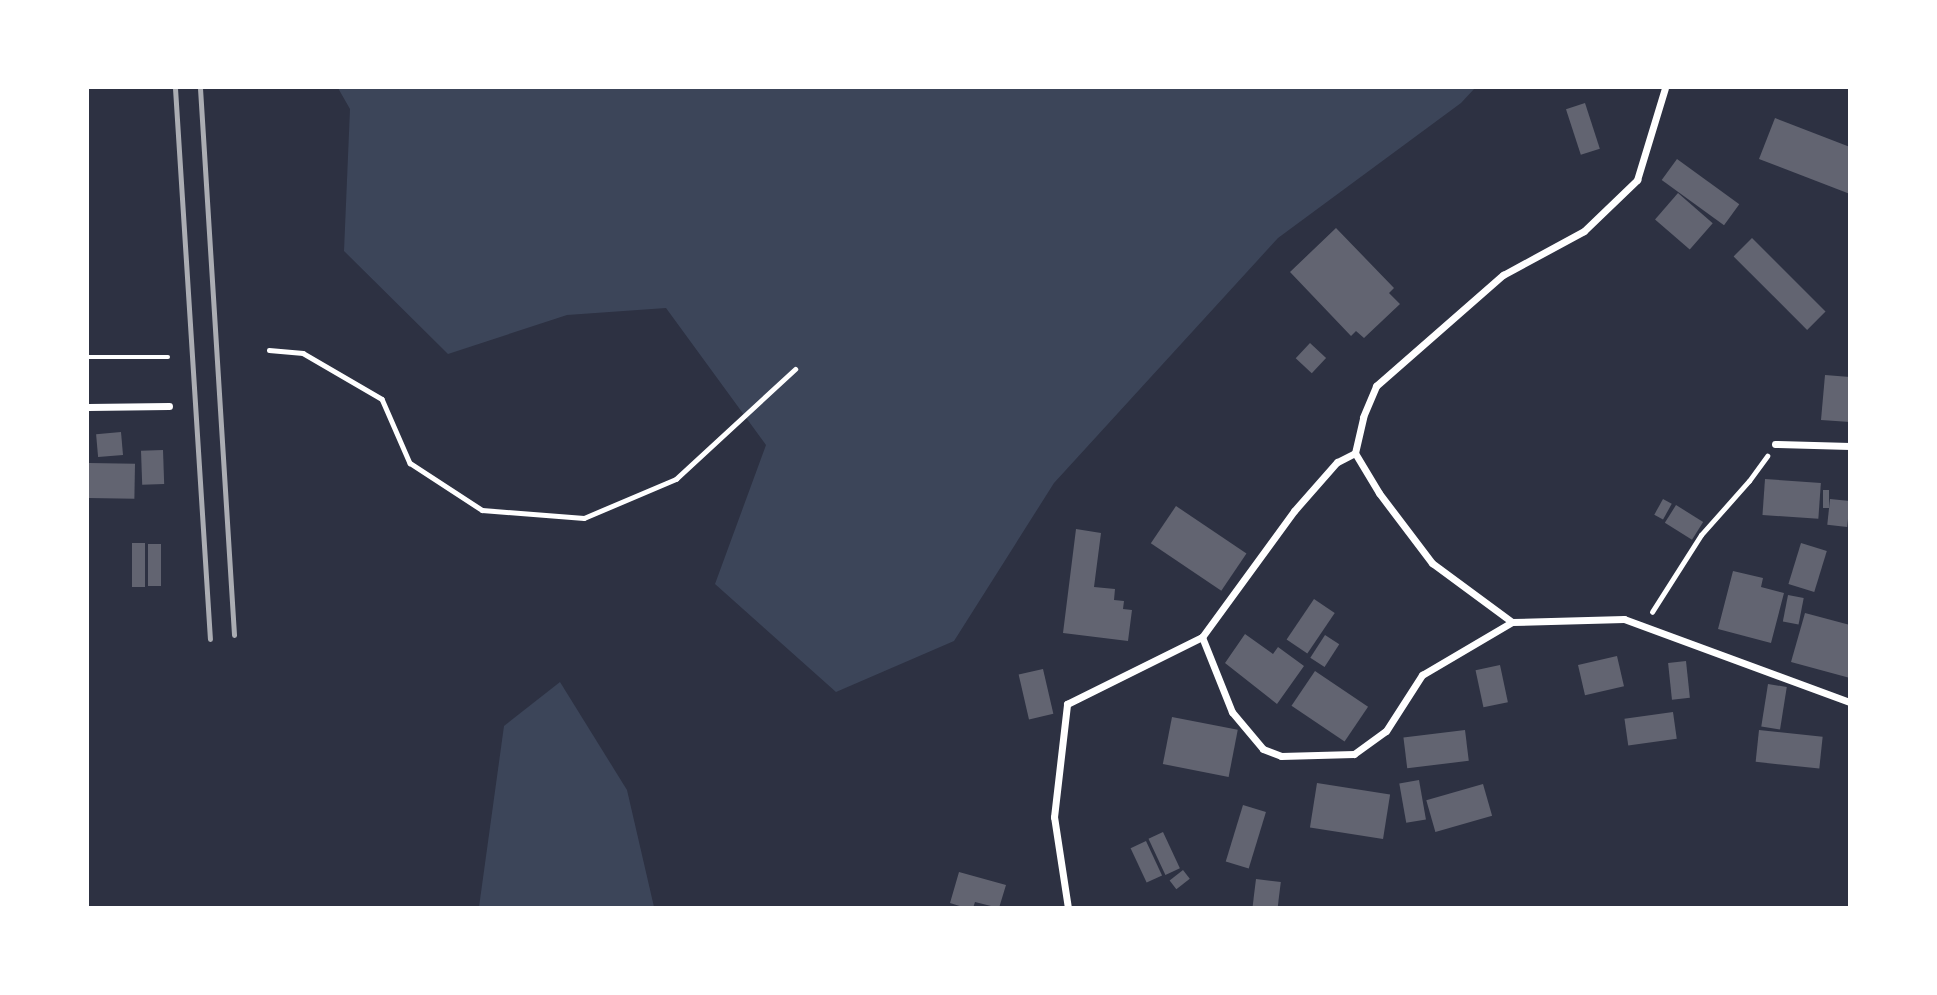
<!DOCTYPE html>
<html>
<head>
<meta charset="utf-8">
<style>
  body { margin:0 }
  #map { position:relative; width:1937px; height:995px; overflow:hidden; background:#2d3142; font-family:"Source Sans 3",sans-serif }
  div>[style] { position:absolute }
  [style*='--x'] { left:calc(var(--x)*1px); top:calc(var(--y)*1px); width:calc(var(--w)*1px); rotate:calc(var(--a)*1deg) }
  .green>* { inset:0; background:#3c4559 }
  .building>* { inset:0; background:#626471; transform-origin:0 0 }
  .path>* { height:4.5px; margin:-2.25px; padding:0 2.25px; transform-origin:2.25px; border-radius:2.25px; background:#fff }
  .minor>* { height:7px; margin:-3.5px; padding:0 3.5px; transform-origin:3.5px; border-radius:3.5px; background:#fff }
  .rail>* { height:5px; margin:-2.5px; padding:0 2.5px; transform-origin:2.5px; border-radius:2.5px; background:#abadb3 }
  span { translate:-50% -50%; white-space:nowrap; text-align:center; line-height:1.15; -webkit-text-stroke:5px #fff; paint-order:stroke }
  .frame { position:absolute; inset:0; border:89px solid #fff; pointer-events:none }
</style>
</head>
<body>
<div id="map">
  <div class="green">
    <i style="clip-path:polygon(338px 88px,1475px 88px,1461px 103px,1278px 238px,1054px 483px,954px 641px,836px 692px,715px 584px,766px 445px,666px 308px,567px 315px,448px 354px,344px 251px,350px 109px)"></i>
    <i style="clip-path:polygon(560px 682px,627px 790px,654px 907px,479px 907px,504px 726px)"></i>
  </div>
  <div class="building">
    <i style="left:1585px;top:103px;width:48px;height:20px;rotate:72deg"></i>
    <i style="clip-path:polygon(1775px 118px,1850px 147px,1850px 194px,1759px 159px)"></i>
    <i style="left:1677px;top:159px;width:77px;height:26px;rotate:36deg"></i>
    <i style="left:1678px;top:193px;width:46px;height:35px;rotate:41deg"></i>
    <i style="clip-path:polygon(1336px 228px,1394px 288px,1389px 293px,1400px 304px,1364px 338px,1356px 331px,1351px 336px,1290px 272px)"></i>
    <i style="left:1752px;top:238px;width:104px;height:26px;rotate:45deg"></i>
    <i style="left:1310px;top:343px;width:22px;height:21px;rotate:43deg"></i>
    <i style="clip-path:polygon(1825px 375px,1850px 377px,1850px 422px,1821px 420px)"></i>
    <i style="left:121px;top:432px;width:23px;height:25px;rotate:85deg"></i>
    <i style="left:163px;top:450px;width:34px;height:22px;rotate:88deg"></i>
    <i style="left:89px;top:463px;width:46px;height:35px;rotate:1deg"></i>
    <i style="left:1765px;top:479px;width:56px;height:36px;rotate:4deg"></i>
    <i style="left:1823px;top:490px;width:6px;height:18px"></i>
    <i style="left:1663px;top:499px;width:10px;height:18px;rotate:29deg"></i>
    <i style="left:1830px;top:499px;width:20px;height:26px;rotate:6deg"></i>
    <i style="left:1676px;top:505px;width:32px;height:21px;rotate:32deg"></i>
    <i style="left:1176px;top:506px;width:85px;height:45px;rotate:34deg"></i>
    <i style="clip-path:polygon(1076px 529px,1101px 533px,1094px 587px,1115px 589px,1114px 600px,1124px 601px,1123px 609px,1132px 610px,1128px 641px,1063px 633px)"></i>
    <i style="left:132px;top:543px;width:13px;height:44px"></i>
    <i style="left:1801px;top:543px;width:27px;height:43px;rotate:17deg"></i>
    <i style="left:148px;top:544px;width:13px;height:42px"></i>
    <i style="clip-path:polygon(1733px 571px,1763px 578px,1761px 587px,1784px 593px,1771px 643px,1718px 629px)"></i>
    <i style="left:1788px;top:595px;width:16px;height:27px;rotate:11deg"></i>
    <i style="left:1314px;top:599px;width:25px;height:49px;rotate:34deg"></i>
    <i style="clip-path:polygon(1805px 613px,1850px 625px,1850px 678px,1791px 662px)"></i>
    <i style="clip-path:polygon(1245px 634px,1273px 654px,1278px 647px,1304px 666px,1277px 704px,1225px 663px)"></i>
    <i style="left:1325px;top:635px;width:17px;height:27px;rotate:33deg"></i>
    <i style="left:1617px;top:656px;width:31px;height:40px;rotate:77deg"></i>
    <i style="left:1686px;top:661px;width:37px;height:18px;rotate:84deg"></i>
    <i style="left:1500px;top:665px;width:38px;height:25px;rotate:78deg"></i>
    <i style="left:1043px;top:669px;width:46px;height:25px;rotate:77deg"></i>
    <i style="left:1315px;top:671px;width:64px;height:42px;rotate:34deg"></i>
    <i style="left:1768px;top:684px;width:19px;height:43px;rotate:9deg"></i>
    <i style="left:1673px;top:712px;width:27px;height:49px;rotate:82deg"></i>
    <i style="left:1172px;top:717px;width:67px;height:48px;rotate:11deg"></i>
    <i style="left:1465px;top:730px;width:31px;height:62px;rotate:83deg"></i>
    <i style="left:1759px;top:730px;width:64px;height:32px;rotate:6deg"></i>
    <i style="left:1419px;top:780px;width:40px;height:20px;rotate:80deg"></i>
    <i style="left:1317px;top:783px;width:74px;height:45px;rotate:9deg"></i>
    <i style="left:1483px;top:784px;width:33px;height:59px;rotate:74deg"></i>
    <i style="left:1243px;top:805px;width:24px;height:59px;rotate:17deg"></i>
    <i style="left:1163px;top:832px;width:40px;height:16px;rotate:65deg"></i>
    <i style="left:1146px;top:841px;width:38px;height:17px;rotate:65deg"></i>
    <i style="left:1183px;top:870px;width:11px;height:17px;rotate:52deg"></i>
    <i style="clip-path:polygon(959px 872px,1006px 885px,999px 908px,975px 902px,973px 908px,966px 908px,950px 903px)"></i>
    <i style="left:1256px;top:879px;width:25px;height:29px;rotate:7deg"></i>
  </div>
  <div class="path">
    <i style="--x:269;--y:350;--w:34;--a:5"></i>
    <i style="--x:303;--y:353;--w:91;--a:30.2"></i>
    <i style="--x:382;--y:399;--w:70;--a:66.4"></i>
    <i style="--x:410;--y:463;--w:86;--a:33.1"></i>
    <i style="--x:482;--y:510;--w:102;--a:4.5"></i>
    <i style="--x:584;--y:518;--w:100;--a:-23"></i>
    <i style="--x:676;--y:479;--w:162;--a:-42.7"></i>
    <i style="--x:88;--y:357;--w:80;--a:0"></i>
    <i style="--x:1652;--y:612;--w:91;--a:-57.5"></i>
    <i style="--x:1701;--y:535;--w:72;--a:-48.4"></i>
    <i style="--x:1749;--y:481;--w:31;--a:-54"></i>
  </div>
  <div class="minor">
    <i style="--x:88;--y:407;--w:81;--a:-0.7"></i>
    <i style="--x:1775;--y:444;--w:75;--a:1.5"></i>
    <i style="--x:1355;--y:453;--w:20;--a:153"></i>
    <i style="--x:1337;--y:462;--w:65;--a:131.3"></i>
    <i style="--x:1294;--y:511;--w:156;--a:126.1"></i>
    <i style="--x:1202;--y:637;--w:81;--a:68.2"></i>
    <i style="--x:1232;--y:712;--w:48;--a:50"></i>
    <i style="--x:1263;--y:749;--w:19;--a:21"></i>
    <i style="--x:1281;--y:756;--w:73;--a:-1.6"></i>
    <i style="--x:1354;--y:754;--w:39;--a:-36"></i>
    <i style="--x:1386;--y:731;--w:67;--a:-57.3"></i>
    <i style="--x:1422;--y:675;--w:104;--a:-30.5"></i>
    <i style="--x:1512;--y:622;--w:112;--a:-1.5"></i>
    <i style="--x:1624;--y:619;--w:241;--a:20.2"></i>
    <i style="--x:1355;--y:453;--w:37;--a:-77"></i>
    <i style="--x:1363;--y:417;--w:34;--a:-67"></i>
    <i style="--x:1376;--y:386;--w:169;--a:-41.2"></i>
    <i style="--x:1503;--y:275;--w:92;--a:-28.5"></i>
    <i style="--x:1584;--y:231;--w:74;--a:-43.9"></i>
    <i style="--x:1637;--y:180;--w:96;--a:-73.1"></i>
    <i style="--x:1355;--y:453;--w:47;--a:59"></i>
    <i style="--x:1379;--y:493;--w:88;--a:52.9"></i>
    <i style="--x:1432;--y:563;--w:99;--a:36.4"></i>
    <i style="--x:1068;--y:908;--w:92;--a:-98.7"></i>
    <i style="--x:1054;--y:817;--w:114;--a:-83.4"></i>
    <i style="--x:1067;--y:704;--w:151;--a:-26.4"></i>
  </div>
  <div class="rail">
    <i style="--x:175;--y:88;--w:552;--a:86.37"></i>
    <i style="--x:200;--y:88;--w:548;--a:86.44"></i>
  </div>
  <div class="frame"></div>
</div>
</body>
</html>
